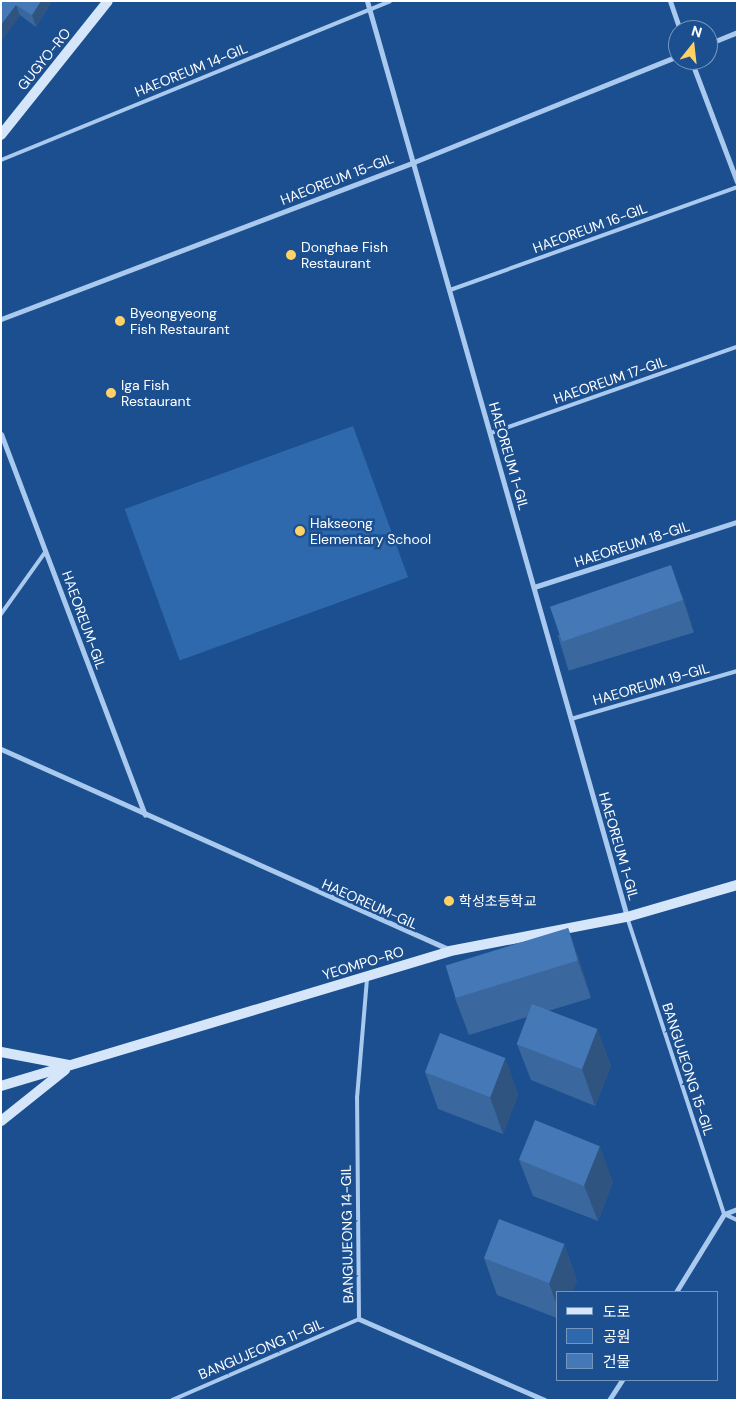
<!DOCTYPE html>
<html>
<head>
<meta charset="utf-8">
<style>
  body { margin:0 }
  #map { position:relative; width:738px; height:1401px; overflow:hidden; background:#1b4f8f; font-family:"DM Sans","Noto Sans KR",sans-serif }
  div>[style] { position:absolute }
  [style*='--x'] { left:calc(var(--x)*1px); top:calc(var(--y)*1px); width:calc(var(--w)*1px); rotate:calc(var(--a)*1deg) }
  .green>* { inset:0; background:#2e69ad; transform-origin:0 0 }
  .lane>* { height:4px; margin:-2px; padding:0 2px; transform-origin:2px; border-radius:2px; background:#a9c9ee }
  .street>* { height:5px; margin:-2.5px; padding:0 2.5px; transform-origin:2.5px; border-radius:2.5px; background:#a9c9ee }
  .secondary>* { height:10px; margin:-5px; padding:0 5px; transform-origin:5px; border-radius:5px; background:#d6e6fa }
  .wall>* { inset:0; background:#3a679d; transform-origin:0 0 }
  .shaded-wall>* { inset:0; background:#305480 }
  .building>* { inset:0; background:#4478b7; transform-origin:0 0 }
  .dots>* { width:14px; height:14px; translate:-50% -50%; box-sizing:border-box; border:2px solid #1b4f8f; border-radius:50% }
  span { translate:-50% -50%; white-space:nowrap; text-align:center; line-height:1.15; -webkit-text-stroke:5px #1b4f8f; paint-order:stroke }
  .street-label { font-size:14px; color:#fff }
  .poi-label { font-size:14px; color:#fff }
  .left { translate:0 -50%; text-align:left }
  .frame { position:absolute; inset:0; border:2px solid #fff; pointer-events:none }
  .legend { position:absolute; left:556px; top:1291px; width:162px; height:90px; box-sizing:border-box; background:#1b4f8f; border:1px solid #7695bc; margin:0; padding:6px 9px; list-style:none; font-size:15px; color:#fff }
  .legend li { display:flex; align-items:center; gap:10px; height:25px }
  .legend b { width:25px; border:1px solid #7695bc }
  .north { position:absolute; left:668px; top:20px; width:50px; height:50px; box-sizing:border-box; background:#1b4f8f; border:1px solid #7695bc; border-radius:50%; rotate:16deg; font-size:14px; font-weight:700; line-height:20px; text-align:center; color:#fff }
  .north::after { content:''; display:block; margin:auto; width:18px; height:22px; background:#ffd166; clip-path:polygon(50% 0,100% 100%,50% 72%,0 100%) }
</style>
</head>
<body>
<div id="map">
  <div class="green">
    <i style="left:353px;top:426px;width:161px;height:243px;rotate:70deg"></i>
  </div>
  <div class="lane">
    <i style="--x:1;--y:160;--w:420;--a:-22.2"></i>
    <i style="--x:450;--y:290;--w:305;--a:-19.7"></i>
    <i style="--x:491;--y:433;--w:261;--a:-19.3"></i>
    <i style="--x:1;--y:614;--w:77;--a:-54.5"></i>
    <i style="--x:571;--y:719;--w:173;--a:-16.1"></i>
    <i style="--x:627;--y:917;--w:312;--a:71.9"></i>
    <i style="--x:724;--y:1214;--w:14;--a:25"></i>
    <i style="--x:172;--y:1400;--w:204;--a:-23.4"></i>
    <i style="--x:359;--y:1319;--w:221;--a:-90.5"></i>
    <i style="--x:357;--y:1098;--w:120;--a:-85.2"></i>
  </div>
  <div class="street">
    <i style="--x:367;--y:1;--w:952;--a:74.15"></i>
    <i style="--x:670;--y:1;--w:31;--a:71"></i>
    <i style="--x:708;--y:44;--w:31;--a:-22"></i>
    <i style="--x:691;--y:60;--w:130;--a:69.3"></i>
    <i style="--x:1;--y:319;--w:442;--a:-20.8"></i>
    <i style="--x:414;--y:162;--w:284;--a:-21.9"></i>
    <i style="--x:1;--y:434;--w:407;--a:69.3"></i>
    <i style="--x:534;--y:587;--w:213;--a:-17.8"></i>
    <i style="--x:1;--y:749;--w:492;--a:24.1"></i>
    <i style="--x:676;--y:1292;--w:92;--a:-58.4"></i>
    <i style="--x:724;--y:1214;--w:14;--a:-21"></i>
    <i style="--x:359;--y:1319;--w:202;--a:23.6"></i>
    <i style="--x:609;--y:1400;--w:24;--a:-57"></i>
  </div>
  <div class="secondary">
    <i style="--x:1;--y:135;--w:171;--a:-51.4"></i>
    <i style="--x:1;--y:1052;--w:69;--a:10.8"></i>
    <i style="--x:1;--y:1086;--w:469;--a:-16.7"></i>
    <i style="--x:450;--y:951;--w:180;--a:-10.9"></i>
    <i style="--x:627;--y:917;--w:115;--a:-16.2"></i>
    <i style="--x:1;--y:1121;--w:82;--a:-38.6"></i>
  </div>
  <div class="wall">
    <i style="clip-path:polygon(1px 1px,52px 1px,36px 27px)"></i>
    <i style="left:683px;top:597px;width:37px;height:131px;rotate:73deg"></i>
    <i style="clip-path:polygon(568px 928px,581px 965px,591px 998px,548px 1011px,597px 1029px,611px 1066px,595px 1106px,531px 1080px,517px 1044px,527px 1017px,469px 1035px,455px 998px)"></i>
    <i style="clip-path:polygon(505px 1058px,518px 1095px,503px 1134px,438px 1109px,425px 1072px)"></i>
    <i style="clip-path:polygon(519px 1160px,613px 1182px,598px 1221px,533px 1196px)"></i>
    <i style="clip-path:polygon(564px 1244px,577px 1281px,557px 1292px,557px 1318px,497px 1295px,484px 1258px)"></i>
  </div>
  <div class="shaded-wall">
    <i style="clip-path:polygon(41px 1px,52px 1px,36px 27px,32px 15px)"></i>
    <i style="clip-path:polygon(16px 5px,20px 16px,1px 42px,1px 25px)"></i>
    <i style="clip-path:polygon(671px 565px,683px 597px,694px 632px,683px 600px)"></i>
    <i style="clip-path:polygon(568px 928px,581px 965px,591px 998px,578px 961px)"></i>
    <i style="clip-path:polygon(597px 1029px,611px 1066px,595px 1106px,582px 1069px)"></i>
    <i style="clip-path:polygon(505px 1058px,518px 1095px,503px 1134px,490px 1097px)"></i>
    <i style="clip-path:polygon(600px 1146px,613px 1182px,598px 1221px,584px 1185px)"></i>
    <i style="clip-path:polygon(564px 1244px,577px 1281px,573px 1292px,557px 1292px,557px 1306px,549px 1283px)"></i>
  </div>
  <div class="building">
    <i style="clip-path:polygon(1px 1px,41px 1px,32px 15px,16px 5px,1px 25px)"></i>
    <i style="left:671px;top:565px;width:37px;height:128px;rotate:71deg"></i>
    <i style="left:568px;top:928px;width:34px;height:128px;rotate:73deg"></i>
    <i style="left:532px;top:1004px;width:70px;height:43px;rotate:21deg"></i>
    <i style="left:440px;top:1033px;width:70px;height:42px;rotate:21deg"></i>
    <i style="left:535px;top:1120px;width:70px;height:43px;rotate:22deg"></i>
    <i style="left:499px;top:1219px;width:70px;height:42px;rotate:21deg"></i>
  </div>
  <div class="dots">
    <i style="left:291px;top:255px;background:#ffd166"></i>
    <i style="left:120px;top:321px;background:#ffd166"></i>
    <i style="left:111px;top:393px;background:#ffd166"></i>
    <i style="left:300px;top:531px;background:#ffd166"></i>
    <i style="left:449px;top:901px;background:#ffd166"></i>
  </div>
  <div class="street-label">
    <span style="left:44px;top:59px;rotate:-51deg">GUGYO-RO</span>
    <span style="left:191px;top:70px;rotate:-22deg">HAEOREUM 14-GIL</span>
    <span style="left:337px;top:179px;rotate:-21deg">HAEOREUM 15-GIL</span>
    <span style="left:590px;top:228px;rotate:-20deg">HAEOREUM 16-GIL</span>
    <span style="left:610px;top:380px;rotate:-19deg">HAEOREUM 17-GIL</span>
    <span style="left:509px;top:456px;rotate:74deg">HAEOREUM 1-GIL</span>
    <span style="left:632px;top:544px;rotate:-18deg">HAEOREUM 18-GIL</span>
    <span style="left:84px;top:620px;rotate:70deg">HAEOREUM-GIL</span>
    <span style="left:651px;top:684px;rotate:-16deg">HAEOREUM 19-GIL</span>
    <span style="left:619px;top:846px;rotate:74deg">HAEOREUM 1-GIL</span>
    <span style="left:370px;top:904px;rotate:24deg">HAEOREUM-GIL</span>
    <span style="left:363px;top:963px;rotate:-17deg">YEOMPO-RO</span>
    <span style="left:688px;top:1069px;rotate:72deg">BANGUJEONG 15-GIL</span>
    <span style="left:347px;top:1234px;rotate:-91deg">BANGUJEONG 14-GIL</span>
    <span style="left:261px;top:1349px;rotate:-23deg">BANGUJEONG 11-GIL</span>
  </div>
  <div class="poi-label">
    <span class="left" style="left:301px;top:255px">Donghae Fish<br>Restaurant</span>
    <span class="left" style="left:130px;top:321px">Byeongyeong<br>Fish Restaurant</span>
    <span class="left" style="left:121px;top:393px">Iga Fish<br>Restaurant</span>
    <span class="left" style="left:310px;top:531px">Hakseong<br>Elementary School</span>
    <span class="left" style="left:459px;top:901px">학성초등학교</span>
  </div>
  <div class="frame"></div>
  <ul class="legend">
  <li><b style="height:6px;background:#d6e6fa"></b>도로</li>
  <li><b style="height:14px;background:#2e69ad"></b>공원</li>
  <li><b style="height:14px;background:#4478b7"></b>건물</li>
  </ul>
  <div class="north">N</div>
</div>
</body>
</html>
